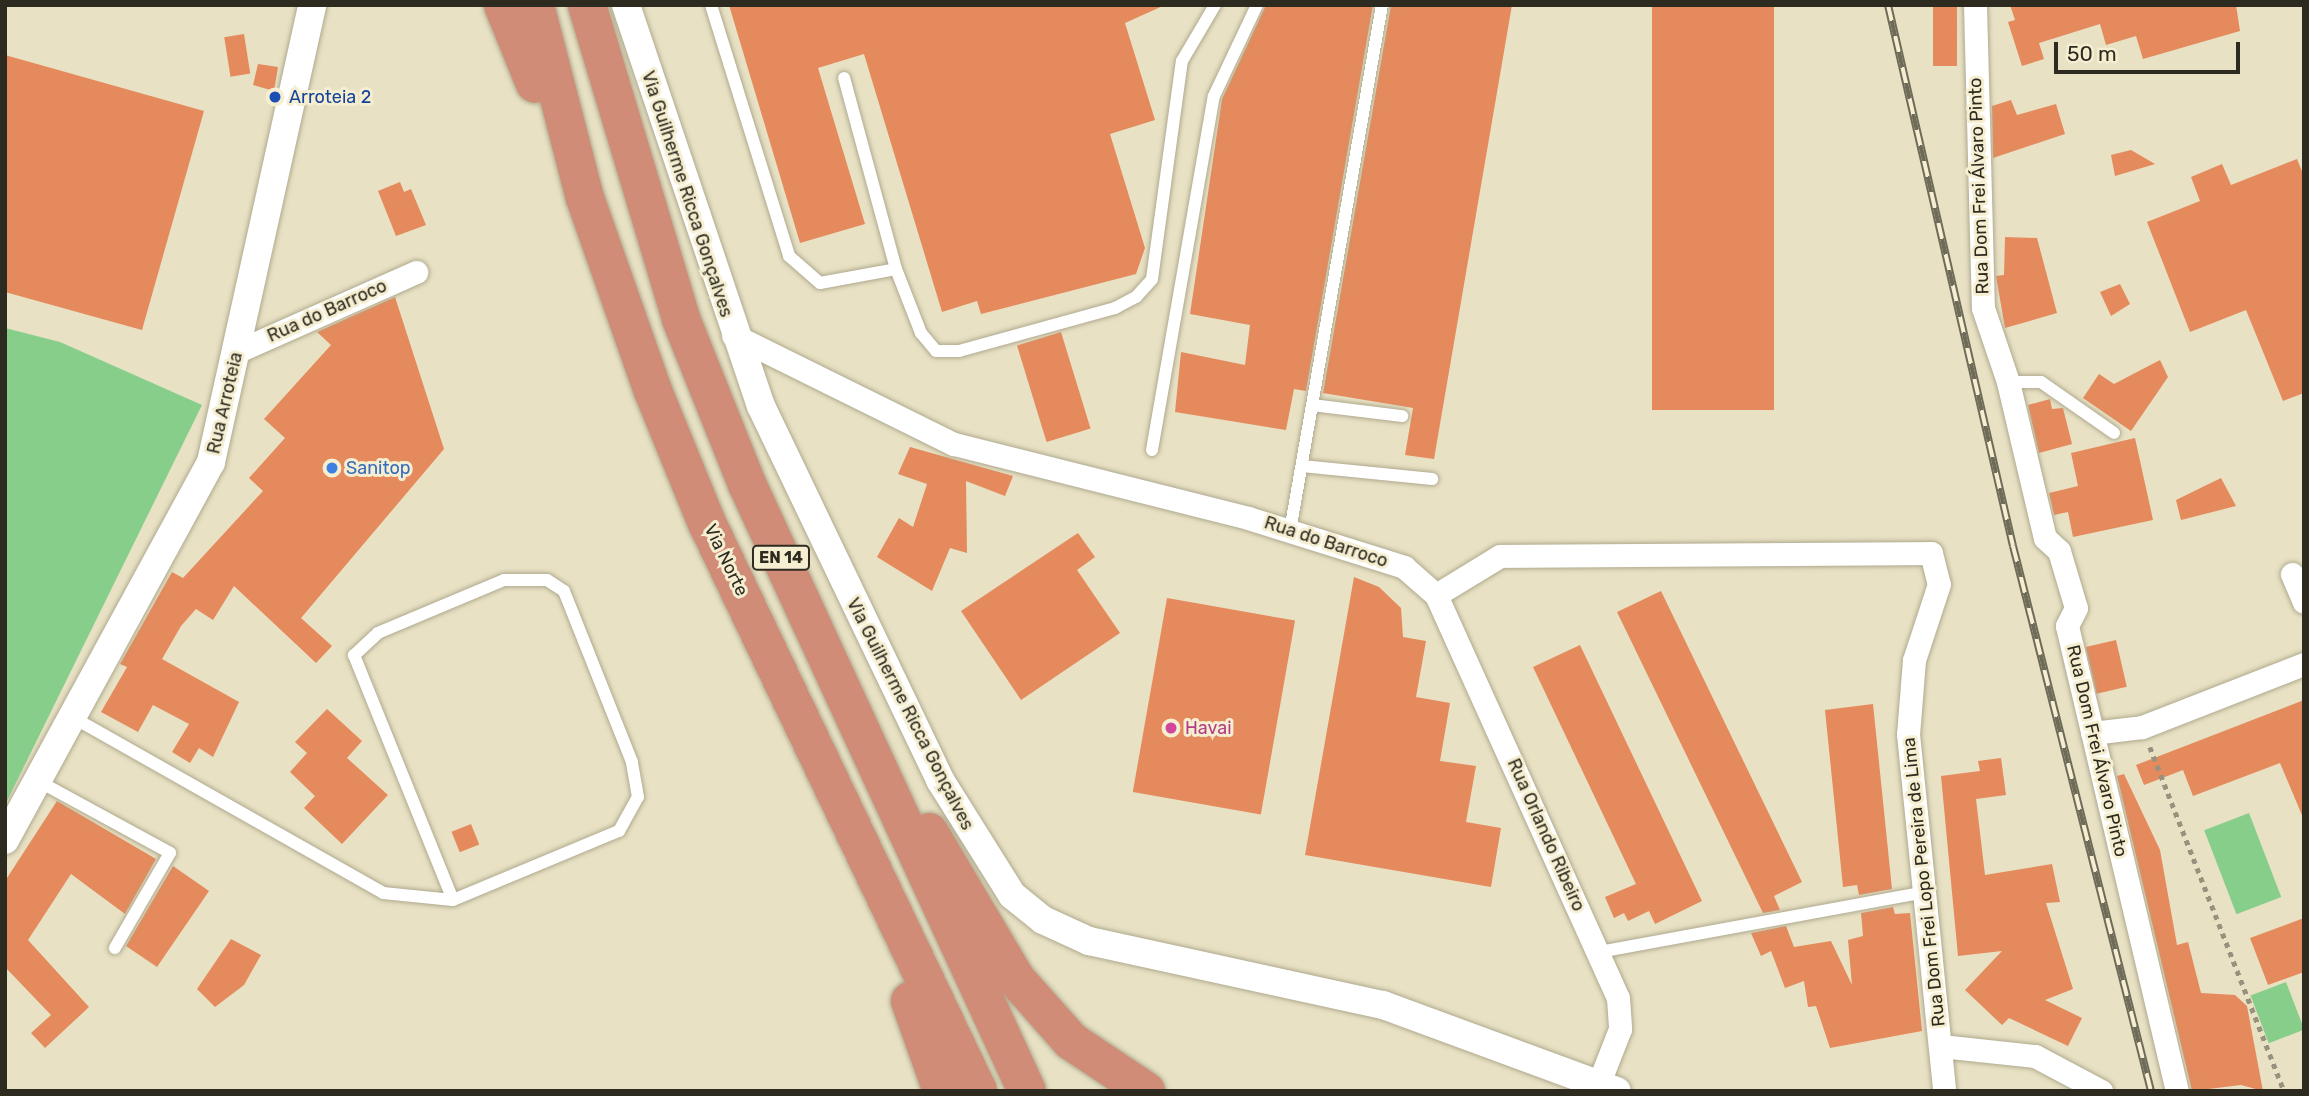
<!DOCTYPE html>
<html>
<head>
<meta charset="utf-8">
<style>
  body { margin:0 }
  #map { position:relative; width:2309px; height:1096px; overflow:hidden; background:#e8e1c4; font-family:Rubik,sans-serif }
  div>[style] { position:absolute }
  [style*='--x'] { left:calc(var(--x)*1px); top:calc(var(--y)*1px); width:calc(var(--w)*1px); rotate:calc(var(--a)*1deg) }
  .green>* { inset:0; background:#88ce8b; transform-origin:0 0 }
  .building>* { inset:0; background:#e48a5d; transform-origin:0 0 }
  .path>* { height:4.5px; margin-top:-2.25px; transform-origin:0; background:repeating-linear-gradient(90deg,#97927d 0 5px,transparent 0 10px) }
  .roads { filter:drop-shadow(0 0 2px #afa98e) drop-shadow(0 0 2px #afa98e) }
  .service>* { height:12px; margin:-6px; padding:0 6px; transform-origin:6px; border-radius:6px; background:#fff }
  .minor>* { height:23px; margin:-11.5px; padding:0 11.5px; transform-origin:11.5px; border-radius:11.5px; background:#fff }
  .tertiary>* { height:28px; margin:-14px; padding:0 14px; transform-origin:14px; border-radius:14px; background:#fff }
  .trunk>* { height:38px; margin:-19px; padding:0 19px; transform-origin:19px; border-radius:19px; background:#d08c76 }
  .rail>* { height:8px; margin-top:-4px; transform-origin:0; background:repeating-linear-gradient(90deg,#f5eed1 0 16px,#6f6b59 0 32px); box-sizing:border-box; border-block:2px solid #6f6b59 }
  .dots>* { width:19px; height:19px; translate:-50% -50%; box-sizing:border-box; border:4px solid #f5eed1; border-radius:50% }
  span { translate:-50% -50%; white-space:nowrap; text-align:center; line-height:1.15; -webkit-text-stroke:6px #f5eed1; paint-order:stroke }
  .shield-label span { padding:2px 5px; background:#f5eed1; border:2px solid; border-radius:5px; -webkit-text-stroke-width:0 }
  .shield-label { font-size:16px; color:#2d2b20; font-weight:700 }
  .transit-label { font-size:18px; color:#164399 }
  .left { translate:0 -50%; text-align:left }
  .street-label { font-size:18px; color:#2d2b20 }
  .shop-label { font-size:18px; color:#366cbe }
  .hotel-label { font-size:18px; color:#b23c85 }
  .frame { position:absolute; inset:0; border:7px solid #2d2b20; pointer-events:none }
  .scale { position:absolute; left:2054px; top:42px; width:186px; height:32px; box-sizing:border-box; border:4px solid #2d2b20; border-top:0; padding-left:9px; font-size:21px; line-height:24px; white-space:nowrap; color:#2d2b20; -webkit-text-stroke:5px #f5eed1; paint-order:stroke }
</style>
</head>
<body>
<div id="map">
  <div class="green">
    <i style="clip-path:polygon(5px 328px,60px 342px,202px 405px,5px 805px)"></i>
    <i style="left:2249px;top:813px;width:90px;height:48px;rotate:69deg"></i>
    <i style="left:2286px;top:982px;width:51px;height:38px;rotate:69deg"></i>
  </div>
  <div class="building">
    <i style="clip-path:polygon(729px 5px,1165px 5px,1125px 23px,1155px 120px,1110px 134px,1145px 248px,1136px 274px,981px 314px,977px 301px,942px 312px,864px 54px,818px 68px,865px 224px,800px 243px)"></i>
    <i style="clip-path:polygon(1373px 5px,1306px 391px,1294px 389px,1286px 430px,1175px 412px,1181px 352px,1245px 365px,1250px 325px,1190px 314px,1222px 99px,1265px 7px)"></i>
    <i style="clip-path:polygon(1391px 5px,1512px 5px,1434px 459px,1405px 455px,1413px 408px,1323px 393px)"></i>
    <i style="left:1652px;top:5px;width:122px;height:405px"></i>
    <i style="left:1933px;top:5px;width:24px;height:61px"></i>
    <i style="clip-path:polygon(2010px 5px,2236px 5px,2240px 31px,2143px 59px,2136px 36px,2106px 45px,2100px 24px,2039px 43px,2044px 59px,2022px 66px,2008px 22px,2015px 20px)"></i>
    <i style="left:244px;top:34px;width:40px;height:20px;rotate:81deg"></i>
    <i style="clip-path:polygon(5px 55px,204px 111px,142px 330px,5px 292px)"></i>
    <i style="clip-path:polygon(258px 64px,278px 67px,274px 91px,253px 85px)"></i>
    <i style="clip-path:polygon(2011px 100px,2017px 115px,2056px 104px,2065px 134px,1993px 158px,1992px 106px)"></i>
    <i style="clip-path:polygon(2131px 150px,2155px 164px,2115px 176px,2111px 155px)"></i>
    <i style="clip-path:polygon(2297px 159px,2304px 176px,2304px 393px,2283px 401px,2246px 310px,2190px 332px,2147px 222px,2200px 201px,2191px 177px,2222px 164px,2231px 185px)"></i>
    <i style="clip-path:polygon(400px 182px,404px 192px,411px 189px,426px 225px,396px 236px,378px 191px)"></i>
    <i style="clip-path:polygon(2005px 237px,2037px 238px,2057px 313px,2005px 328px,1996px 276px,2004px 275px)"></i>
    <i style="clip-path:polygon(2120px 284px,2130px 304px,2111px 316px,2100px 292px)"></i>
    <i style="clip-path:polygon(395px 297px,444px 449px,301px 618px,332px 646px,316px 663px,234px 586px,213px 620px,196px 609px,181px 626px,162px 659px,239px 702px,213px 757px,199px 748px,190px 763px,172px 752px,189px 724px,153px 705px,138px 732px,101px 712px,127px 667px,120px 664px,172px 572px,183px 578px,263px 491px,249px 478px,285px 438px,264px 419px,331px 345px,317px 332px)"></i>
    <i style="left:1061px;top:332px;width:101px;height:46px;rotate:73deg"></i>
    <i style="clip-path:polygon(2160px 360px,2168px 377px,2131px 431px,2083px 398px,2099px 374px,2114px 384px)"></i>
    <i style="clip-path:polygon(2050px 399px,2052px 409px,2063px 408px,2072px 444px,2039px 453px,2028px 405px)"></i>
    <i style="clip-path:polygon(2135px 438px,2153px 520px,2073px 537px,2068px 512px,2054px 515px,2049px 493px,2078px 486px,2071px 453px)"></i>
    <i style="clip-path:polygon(910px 447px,1013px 476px,1005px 496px,966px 481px,967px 553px,950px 548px,932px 591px,877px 557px,899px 518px,913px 527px,927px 484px,898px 474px)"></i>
    <i style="clip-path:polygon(2221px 478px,2236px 506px,2181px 520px,2176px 500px)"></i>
    <i style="clip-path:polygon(1078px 533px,1095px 557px,1077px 570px,1120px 633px,1021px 700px,961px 611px)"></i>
    <i style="clip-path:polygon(1354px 577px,1379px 587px,1401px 608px,1403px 637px,1426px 641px,1416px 697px,1450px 703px,1440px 761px,1476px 766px,1466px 822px,1501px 828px,1491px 887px,1305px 855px)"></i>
    <i style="clip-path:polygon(1661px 591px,1802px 882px,1774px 896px,1780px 910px,1763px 913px,1617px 612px)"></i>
    <i style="left:1167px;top:598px;width:130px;height:197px;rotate:10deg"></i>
    <i style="left:2116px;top:640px;width:48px;height:31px;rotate:77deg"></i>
    <i style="clip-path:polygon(1580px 645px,1702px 901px,1655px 924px,1649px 911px,1628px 921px,1624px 913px,1614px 918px,1605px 897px,1636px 884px,1533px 667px)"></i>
    <i style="clip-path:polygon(2304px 700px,2304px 820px,2280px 763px,2193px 796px,2183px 770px,2144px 785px,2136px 765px)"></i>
    <i style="clip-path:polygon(1873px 704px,1892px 889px,1859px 895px,1857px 885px,1843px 887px,1825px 710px)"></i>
    <i style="clip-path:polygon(327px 709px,362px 741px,347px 758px,388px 795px,342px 844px,304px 808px,315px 796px,290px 772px,307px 753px,295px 742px)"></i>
    <i style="clip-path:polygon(2001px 758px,2006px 795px,1976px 799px,1985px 875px,2052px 864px,2060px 902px,2046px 903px,2073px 989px,2045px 1000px,2082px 1018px,2068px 1046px,2009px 1018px,2002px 1025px,1965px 990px,2002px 951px,1958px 956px,1941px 776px,1980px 771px,1978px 761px)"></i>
    <i style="clip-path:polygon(2124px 774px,2160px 850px,2177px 945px,2188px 942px,2201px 993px,2235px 995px,2247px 1006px,2263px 1091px,2241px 1085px,2192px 1091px,2117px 776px)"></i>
    <i style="clip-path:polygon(57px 801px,156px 859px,125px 914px,71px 874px,28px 940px,89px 1007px,45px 1048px,31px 1033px,51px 1015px,5px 967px,5px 881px)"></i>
    <i style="left:471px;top:824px;width:22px;height:21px;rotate:68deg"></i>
    <i style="clip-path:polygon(173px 866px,209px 891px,157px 967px,126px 946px)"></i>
    <i style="clip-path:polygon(1893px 907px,1895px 914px,1910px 913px,1922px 1031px,1830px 1048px,1816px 1006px,1808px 1007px,1804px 981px,1785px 988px,1771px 951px,1761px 956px,1751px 933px,1786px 926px,1794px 947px,1831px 941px,1852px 985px,1848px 940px,1863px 936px,1861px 913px)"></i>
    <i style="clip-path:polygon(2304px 918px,2304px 972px,2268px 985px,2250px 938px)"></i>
    <i style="clip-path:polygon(231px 939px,261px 955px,244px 985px,215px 1007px,197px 989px)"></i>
  </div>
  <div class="path">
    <i style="--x:2150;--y:747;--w:369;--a:68.7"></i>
  </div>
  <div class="roads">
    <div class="service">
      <i style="--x:711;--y:5;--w:263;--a:72.7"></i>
      <i style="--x:789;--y:256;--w:41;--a:41.1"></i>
      <i style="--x:820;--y:283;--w:77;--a:-10.4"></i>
      <i style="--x:896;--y:269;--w:198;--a:-105.2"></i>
      <i style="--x:896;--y:269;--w:69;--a:68.7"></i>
      <i style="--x:921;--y:333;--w:23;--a:50"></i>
      <i style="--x:936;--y:351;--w:23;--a:0"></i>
      <i style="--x:959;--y:351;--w:162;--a:-15.4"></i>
      <i style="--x:1115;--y:308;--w:24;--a:-28"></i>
      <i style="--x:1136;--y:297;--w:24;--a:-48"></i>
      <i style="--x:1152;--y:279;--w:220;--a:-82.2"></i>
      <i style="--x:1182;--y:61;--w:65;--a:-59.5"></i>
      <i style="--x:2008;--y:382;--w:33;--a:0"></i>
      <i style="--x:2041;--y:382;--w:89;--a:34.9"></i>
      <i style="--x:1312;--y:405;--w:91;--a:7"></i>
      <i style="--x:1152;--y:450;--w:359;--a:-80.1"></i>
      <i style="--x:1214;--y:96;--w:101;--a:-64.7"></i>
      <i style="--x:1302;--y:466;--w:131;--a:5.7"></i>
      <i style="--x:1290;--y:531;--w:534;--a:-80.08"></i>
      <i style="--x:74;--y:718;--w:355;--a:29.5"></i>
      <i style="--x:383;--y:893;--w:70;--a:5.7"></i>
      <i style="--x:453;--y:900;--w:180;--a:-22.6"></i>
      <i style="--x:619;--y:831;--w:39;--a:-61"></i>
      <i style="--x:638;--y:797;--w:36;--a:-100"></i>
      <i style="--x:632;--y:762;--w:184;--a:-111.7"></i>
      <i style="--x:564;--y:591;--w:20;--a:-147"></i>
      <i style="--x:547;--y:580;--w:43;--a:180"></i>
      <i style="--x:504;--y:580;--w:137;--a:157.2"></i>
      <i style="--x:378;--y:633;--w:33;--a:137"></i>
      <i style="--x:354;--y:655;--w:264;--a:68"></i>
      <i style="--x:40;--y:782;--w:148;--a:28.6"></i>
      <i style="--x:170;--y:853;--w:110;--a:120.1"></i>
      <i style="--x:1599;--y:952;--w:331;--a:-10.4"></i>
    </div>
    <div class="minor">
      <i style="--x:1975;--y:5;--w:303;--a:88.5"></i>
      <i style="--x:1983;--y:308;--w:78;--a:71.3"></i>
      <i style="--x:2008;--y:382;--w:160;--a:76.7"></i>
      <i style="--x:2045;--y:538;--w:19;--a:43"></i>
      <i style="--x:2059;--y:551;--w:59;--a:73.4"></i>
      <i style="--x:2076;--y:608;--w:20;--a:117"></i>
      <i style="--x:2067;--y:626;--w:478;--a:76.7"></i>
      <i style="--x:733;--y:335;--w:246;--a:26.3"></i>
      <i style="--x:954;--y:444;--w:303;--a:14.1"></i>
      <i style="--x:1248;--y:518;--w:164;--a:17.4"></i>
      <i style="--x:1404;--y:567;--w:43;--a:41.2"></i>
      <i style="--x:1436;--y:595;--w:442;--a:65.7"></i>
      <i style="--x:1618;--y:998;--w:31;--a:86"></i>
      <i style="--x:1620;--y:1029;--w:55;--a:111.4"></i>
      <i style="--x:238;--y:351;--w:195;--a:-23.9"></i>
      <i style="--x:2292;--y:574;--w:30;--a:67"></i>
      <i style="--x:1436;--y:595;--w:75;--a:-31.4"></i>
      <i style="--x:1500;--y:556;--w:431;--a:-0.4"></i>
      <i style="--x:1931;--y:553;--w:32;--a:76"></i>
      <i style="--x:1939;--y:584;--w:80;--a:108.2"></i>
      <i style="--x:1914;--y:660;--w:74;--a:94.6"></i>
      <i style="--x:1908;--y:734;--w:359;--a:84.2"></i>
      <i style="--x:2092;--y:733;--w:50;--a:-6.8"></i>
      <i style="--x:2142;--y:727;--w:174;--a:-21.3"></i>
      <i style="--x:1941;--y:1046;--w:95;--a:6.1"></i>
      <i style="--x:2035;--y:1056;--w:75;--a:27.9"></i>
    </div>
    <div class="tertiary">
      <i style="--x:626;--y:5;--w:423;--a:71.4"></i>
      <i style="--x:761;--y:406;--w:415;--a:64.4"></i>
      <i style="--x:940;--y:780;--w:136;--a:57.9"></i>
      <i style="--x:1012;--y:895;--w:40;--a:39"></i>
      <i style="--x:1043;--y:920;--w:51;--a:24.5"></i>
      <i style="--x:1089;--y:941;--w:301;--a:12.3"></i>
      <i style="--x:1383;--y:1005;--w:249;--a:20.2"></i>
      <i style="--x:5;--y:840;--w:430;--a:-61.4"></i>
      <i style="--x:211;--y:462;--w:468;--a:-77.5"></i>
    </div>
    <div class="trunk">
      <i style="--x:503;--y:5;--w:85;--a:67.9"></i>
      <i style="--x:535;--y:5;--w:199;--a:75.5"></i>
      <i style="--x:585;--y:198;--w:205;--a:70.6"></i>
      <i style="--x:653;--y:391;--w:143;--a:67.8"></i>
      <i style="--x:707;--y:523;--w:629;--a:64.49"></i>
      <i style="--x:587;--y:5;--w:328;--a:73.3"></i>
      <i style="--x:681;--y:319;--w:178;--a:68.2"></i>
      <i style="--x:747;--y:484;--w:668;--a:65.24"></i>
      <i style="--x:929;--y:832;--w:171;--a:59.4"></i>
      <i style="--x:1016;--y:979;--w:83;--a:48.4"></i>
      <i style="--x:1071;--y:1041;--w:90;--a:33.7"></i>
      <i style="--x:910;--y:1001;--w:96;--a:70.4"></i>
    </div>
  </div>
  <div class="rail">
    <i style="--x:1888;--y:5;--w:555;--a:76.99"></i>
    <i style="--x:2013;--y:546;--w:562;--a:75.79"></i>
  </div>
  <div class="dots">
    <i style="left:275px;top:97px;background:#1a4fb4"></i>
    <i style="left:332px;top:468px;background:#3f7fe0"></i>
    <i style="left:1171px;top:728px;background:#d1479c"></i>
  </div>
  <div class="shield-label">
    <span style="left:781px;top:558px">EN 14</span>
  </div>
  <div class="transit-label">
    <span class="left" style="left:289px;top:97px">Arroteia 2</span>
  </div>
  <div class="street-label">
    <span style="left:1979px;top:186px;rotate:-92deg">Rua Dom Frei Álvaro Pinto</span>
    <span style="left:687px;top:194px;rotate:72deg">Via Guilherme Ricca Gonçalves</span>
    <span style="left:327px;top:311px;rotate:-24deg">Rua do Barroco</span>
    <span style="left:225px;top:403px;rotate:-77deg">Rua Arroteia</span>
    <span style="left:1326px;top:542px;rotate:18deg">Rua do Barroco</span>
    <span style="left:726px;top:560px;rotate:64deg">Via Norte</span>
    <span style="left:910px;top:714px;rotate:63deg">Via Guilherme Ricca Gonçalves</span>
    <span style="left:2097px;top:751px;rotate:77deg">Rua Dom Frei Álvaro Pinto</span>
    <span style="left:1546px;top:835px;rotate:66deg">Rua Orlando Ribeiro</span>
    <span style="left:1924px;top:882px;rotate:-96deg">Rua Dom Frei Lopo Pereira de Lima</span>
  </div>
  <div class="shop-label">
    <span class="left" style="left:346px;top:468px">Sanitop</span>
  </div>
  <div class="hotel-label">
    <span class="left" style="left:1185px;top:728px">Havai</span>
  </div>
  <div class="frame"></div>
  <div class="scale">50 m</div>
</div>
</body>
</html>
